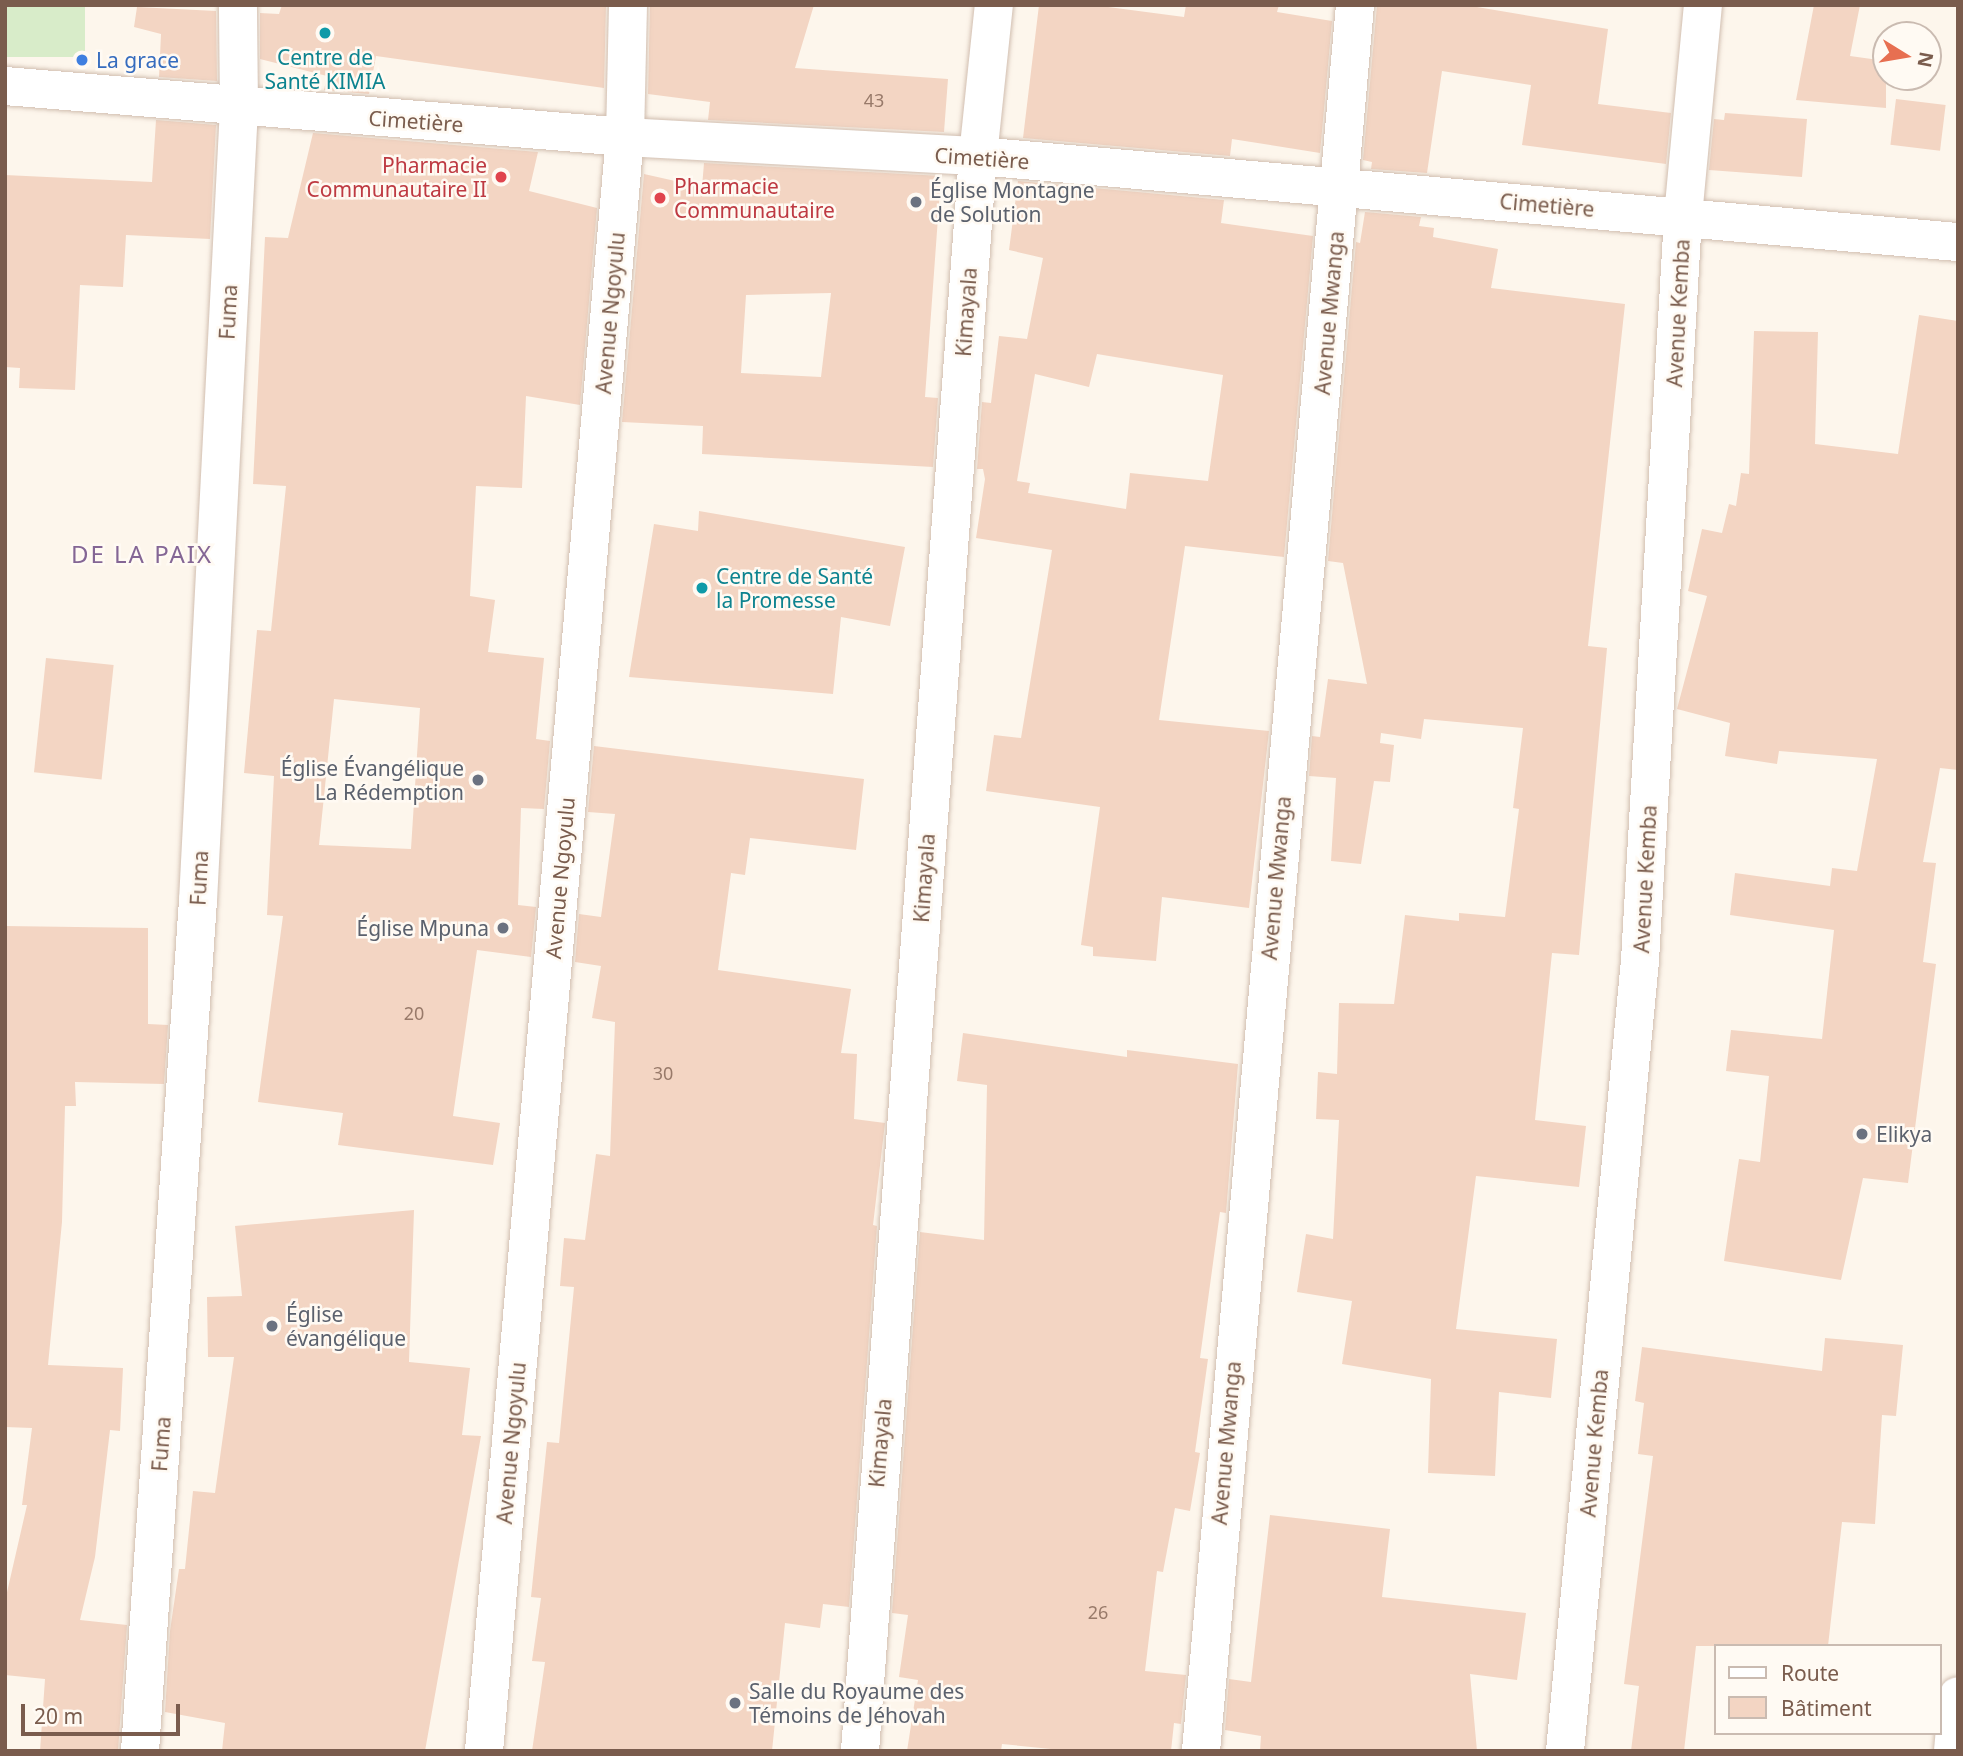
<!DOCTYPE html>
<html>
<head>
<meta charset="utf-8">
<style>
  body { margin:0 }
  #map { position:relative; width:1963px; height:1756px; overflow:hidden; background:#fdf6ec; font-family:"Noto Sans",sans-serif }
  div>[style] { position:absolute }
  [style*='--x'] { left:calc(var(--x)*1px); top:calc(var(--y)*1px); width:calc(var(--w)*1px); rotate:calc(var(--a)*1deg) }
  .green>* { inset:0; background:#d8ecc9; transform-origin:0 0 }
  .building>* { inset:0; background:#f3d5c3; transform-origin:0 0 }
  .roads { filter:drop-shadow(0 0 2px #d1beb0) drop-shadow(0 0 2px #d1beb0) }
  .minor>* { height:38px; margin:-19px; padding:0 19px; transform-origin:19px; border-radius:19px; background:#fff }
  .dots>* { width:19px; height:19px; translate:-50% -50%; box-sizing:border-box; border:4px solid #fffaf3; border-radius:50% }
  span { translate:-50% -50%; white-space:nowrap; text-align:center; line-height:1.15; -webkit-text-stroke:5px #fffaf3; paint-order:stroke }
  .number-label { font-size:18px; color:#987a6a }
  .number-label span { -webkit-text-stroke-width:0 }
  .culture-label { font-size:21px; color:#0d838f }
  .left { translate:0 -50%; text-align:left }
  .shop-label { font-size:21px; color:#366cbe }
  .street-label { font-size:21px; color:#7a5c4d }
  .health-label { font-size:21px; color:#be3a42 }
  .right { translate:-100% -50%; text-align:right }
  .worship-label { font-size:21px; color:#5b616d }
  .quarter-label { font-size:24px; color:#846695; letter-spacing:2px }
  .frame { position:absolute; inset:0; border:7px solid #7a5c4d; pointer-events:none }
  .legend { position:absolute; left:1714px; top:1644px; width:228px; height:91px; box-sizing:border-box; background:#fffaf3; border:2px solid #cabbb1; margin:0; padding:9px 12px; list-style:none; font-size:21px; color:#7a5c4d }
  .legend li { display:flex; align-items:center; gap:14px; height:35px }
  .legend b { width:35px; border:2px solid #cabbb1 }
  .north { position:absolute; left:1872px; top:21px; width:70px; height:70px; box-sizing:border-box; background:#fffaf3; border:2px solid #cabbb1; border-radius:50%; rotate:101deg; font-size:19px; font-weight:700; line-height:28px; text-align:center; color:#7a5c4d }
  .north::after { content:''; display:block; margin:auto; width:24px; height:32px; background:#e76f51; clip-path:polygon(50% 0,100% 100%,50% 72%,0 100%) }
  .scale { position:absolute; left:21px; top:1704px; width:159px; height:32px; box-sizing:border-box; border:4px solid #7a5c4d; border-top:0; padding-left:9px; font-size:21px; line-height:24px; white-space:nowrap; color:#7a5c4d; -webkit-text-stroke:5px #fffaf3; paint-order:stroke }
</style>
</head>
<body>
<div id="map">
  <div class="green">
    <i style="left:5px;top:5px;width:80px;height:52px"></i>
  </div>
  <div class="building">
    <i style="clip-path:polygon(282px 5px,606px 5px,604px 88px,376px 56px,369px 94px,324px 90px,327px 76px,260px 59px,260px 13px,279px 14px)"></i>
    <i style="clip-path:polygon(650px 5px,814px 5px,795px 68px,948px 79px,944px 132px,708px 120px,710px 102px,648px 94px)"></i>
    <i style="clip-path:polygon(1039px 5px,1093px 5px,1184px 17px,1186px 5px,1279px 5px,1277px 12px,1332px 21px,1320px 153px,1232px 139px,1230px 156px,1023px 138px)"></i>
    <i style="clip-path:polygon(1377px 5px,1465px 5px,1608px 29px,1598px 104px,1671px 113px,1666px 164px,1522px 145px,1531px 85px,1442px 71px,1427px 173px,1371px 169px,1372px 162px,1363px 160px)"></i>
    <i style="clip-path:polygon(1814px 5px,1860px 5px,1850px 56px,1886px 61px,1886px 108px,1796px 100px)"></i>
    <i style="clip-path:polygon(137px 7px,216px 11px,217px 81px,159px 77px,161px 34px,134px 27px)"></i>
    <i style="left:1896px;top:99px;width:50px;height:46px;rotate:7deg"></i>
    <i style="clip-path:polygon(1725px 113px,1807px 119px,1802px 177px,1709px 170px,1714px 119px,1724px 120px)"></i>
    <i style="clip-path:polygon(156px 120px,216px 125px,210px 239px,126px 235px,123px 287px,80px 285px,75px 390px,19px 388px,20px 368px,5px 367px,5px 175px,152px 182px)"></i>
    <i style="clip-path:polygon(evenodd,313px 133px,538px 152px,529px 191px,597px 208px,580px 405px,526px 396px,522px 488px,476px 486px,470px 596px,495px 600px,488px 652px,544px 658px,536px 739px,550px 741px,544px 809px,521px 808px,518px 905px,536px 907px,531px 957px,477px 950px,453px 1116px,500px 1123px,493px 1165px,338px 1145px,343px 1113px,258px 1102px,283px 916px,267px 915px,274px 776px,244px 773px,257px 630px,271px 631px,286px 486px,253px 484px,265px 237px,288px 238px,313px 133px,334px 699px,420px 708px,411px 849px,319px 845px,334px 699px)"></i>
    <i style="clip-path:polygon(evenodd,704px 163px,941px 176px,925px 397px,938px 398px,933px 467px,702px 454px,703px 426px,622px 422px,644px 174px,702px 187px,704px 163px,831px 293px,821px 377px,741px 373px,746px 295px,831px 293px)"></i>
    <i style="clip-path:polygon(evenodd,1018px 181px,1224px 200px,1221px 223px,1313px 236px,1284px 557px,1185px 546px,1159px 720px,1269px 731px,1249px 908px,1162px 897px,1156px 961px,1093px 956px,1093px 947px,1081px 945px,1100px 807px,986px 791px,994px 735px,1021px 738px,1052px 550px,976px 538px,985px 479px,983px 469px,977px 469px,982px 402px,991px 403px,999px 336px,1027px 339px,1043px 258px,1009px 250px,1018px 181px,1097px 354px,1223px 375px,1208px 481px,1130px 473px,1126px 509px,1028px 493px,1030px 483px,1017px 481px,1035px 374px,1089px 387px,1097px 354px)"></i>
    <i style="clip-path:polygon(1365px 212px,1421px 217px,1419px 226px,1434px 228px,1433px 237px,1498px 249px,1491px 288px,1625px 304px,1588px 646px,1607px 648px,1579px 955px,1552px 953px,1535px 1120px,1586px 1126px,1579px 1187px,1476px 1176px,1456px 1329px,1557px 1339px,1551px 1398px,1499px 1392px,1495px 1476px,1428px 1473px,1431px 1379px,1342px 1364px,1352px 1301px,1297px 1292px,1306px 1234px,1333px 1239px,1339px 1120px,1316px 1119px,1318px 1072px,1337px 1074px,1339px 1003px,1394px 1004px,1405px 915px,1459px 921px,1459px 913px,1505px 917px,1519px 809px,1513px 808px,1523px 728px,1424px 719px,1421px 739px,1381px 733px,1380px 743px,1394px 745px,1390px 782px,1374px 781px,1361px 864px,1331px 861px,1336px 778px,1309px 776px,1312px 736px,1320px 737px,1328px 679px,1367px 684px,1343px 563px,1328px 561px,1356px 242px,1360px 243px)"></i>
    <i style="clip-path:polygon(1919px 315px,1958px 321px,1958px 770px,1940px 768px,1923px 862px,1936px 863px,1923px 962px,1936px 964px,1908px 1183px,1863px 1178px,1841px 1280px,1724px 1261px,1739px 1159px,1760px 1162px,1769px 1076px,1726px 1071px,1731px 1030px,1822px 1039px,1834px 930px,1730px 915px,1735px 873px,1830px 886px,1832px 868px,1857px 871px,1877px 759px,1779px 751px,1777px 764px,1725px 756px,1730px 723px,1677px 709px,1707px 596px,1688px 591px,1702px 529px,1722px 533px,1729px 504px,1736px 506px,1741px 473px,1749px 474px,1754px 331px,1818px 332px,1815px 444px,1898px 454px)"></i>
    <i style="clip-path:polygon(699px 511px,905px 547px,890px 626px,841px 617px,833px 694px,629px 677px,654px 524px,698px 531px)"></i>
    <i style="left:46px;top:658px;width:68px;height:115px;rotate:6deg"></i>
    <i style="clip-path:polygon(594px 746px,864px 779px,856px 850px,750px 838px,745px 875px,731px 873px,718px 970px,851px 989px,841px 1053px,857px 1054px,854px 1119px,885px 1123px,873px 1225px,877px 1226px,849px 1607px,823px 1604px,820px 1628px,785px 1623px,772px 1751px,532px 1751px,545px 1662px,532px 1661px,541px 1598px,531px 1597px,547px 1442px,559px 1443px,574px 1287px,560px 1286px,564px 1238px,585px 1240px,596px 1154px,610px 1156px,615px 1022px,592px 1018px,601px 966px,575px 962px,579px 914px,601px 917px,615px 814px,588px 812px)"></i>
    <i style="clip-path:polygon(5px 926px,148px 928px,148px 1024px,168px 1025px,164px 1084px,75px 1082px,76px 1106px,65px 1106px,62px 1222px,48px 1365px,123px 1368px,120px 1431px,110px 1430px,95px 1557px,80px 1620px,127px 1625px,118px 1751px,40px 1751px,45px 1679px,5px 1675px,5px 1601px,27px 1505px,22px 1505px,32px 1428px,5px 1427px)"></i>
    <i style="clip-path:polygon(963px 1033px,1127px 1057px,1127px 1050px,1238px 1064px,1226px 1213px,1220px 1212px,1200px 1358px,1208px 1359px,1195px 1452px,1200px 1453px,1190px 1511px,1175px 1508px,1163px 1572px,1157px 1571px,1145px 1671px,1186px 1675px,1181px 1724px,1174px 1723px,1171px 1751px,1071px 1751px,1002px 1744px,1001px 1751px,907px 1751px,918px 1680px,899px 1677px,908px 1615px,892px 1613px,920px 1232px,984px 1240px,987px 1085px,957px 1081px)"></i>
    <i style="clip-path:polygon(414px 1210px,409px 1362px,470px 1368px,462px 1435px,481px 1436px,425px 1751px,222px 1751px,225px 1723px,165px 1712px,170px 1631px,179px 1569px,185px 1569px,193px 1491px,215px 1493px,234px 1357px,208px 1357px,207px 1297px,242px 1296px,235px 1226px)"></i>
    <i style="clip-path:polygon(1825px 1338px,1903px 1345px,1896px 1416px,1882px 1415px,1875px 1524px,1842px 1522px,1828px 1646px,1696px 1646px,1684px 1751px,1631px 1751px,1639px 1686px,1624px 1684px,1653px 1456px,1638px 1454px,1644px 1403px,1635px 1401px,1642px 1347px,1822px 1371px)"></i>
    <i style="clip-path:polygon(1270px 1515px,1390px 1529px,1382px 1597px,1526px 1613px,1517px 1680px,1470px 1674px,1477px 1751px,1260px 1751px,1261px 1736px,1225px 1730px,1229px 1679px,1251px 1682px)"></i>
  </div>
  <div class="roads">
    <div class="minor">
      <i style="--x:5;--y:86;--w:622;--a:4.7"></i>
      <i style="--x:625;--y:137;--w:354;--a:3.1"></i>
      <i style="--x:978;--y:156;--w:984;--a:5.02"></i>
      <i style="--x:140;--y:1751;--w:852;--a:-86.1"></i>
      <i style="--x:198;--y:901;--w:795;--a:-87.04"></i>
      <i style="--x:239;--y:107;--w:102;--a:-90.6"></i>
      <i style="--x:484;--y:1751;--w:1620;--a:-85.01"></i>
      <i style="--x:625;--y:137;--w:132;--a:-88.7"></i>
      <i style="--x:860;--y:1751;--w:1599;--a:-85.77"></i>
      <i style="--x:978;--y:156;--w:152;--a:-84"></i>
      <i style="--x:1201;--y:1751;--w:1753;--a:-84.96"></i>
      <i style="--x:1565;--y:1751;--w:795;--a:-84.58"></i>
      <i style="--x:1640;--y:960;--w:745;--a:-86.69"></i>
      <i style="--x:1683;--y:216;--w:212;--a:-84.6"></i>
      <i style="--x:1953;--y:1751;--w:55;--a:-84.8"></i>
    </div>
  </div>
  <div class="dots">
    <i style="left:325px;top:33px;background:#0f9aa8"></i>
    <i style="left:82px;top:60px;background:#3f7fe0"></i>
    <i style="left:501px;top:177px;background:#e0444e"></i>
    <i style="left:660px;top:198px;background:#e0444e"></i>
    <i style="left:916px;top:202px;background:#6b7280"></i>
    <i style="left:702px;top:588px;background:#0f9aa8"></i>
    <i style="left:478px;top:780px;background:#6b7280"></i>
    <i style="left:503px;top:928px;background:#6b7280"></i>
    <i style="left:1862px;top:1134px;background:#6b7280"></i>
    <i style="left:272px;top:1326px;background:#6b7280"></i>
    <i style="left:735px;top:1703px;background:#6b7280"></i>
  </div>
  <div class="number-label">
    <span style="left:874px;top:100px">43</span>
    <span style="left:414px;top:1013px">20</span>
    <span style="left:663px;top:1073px">30</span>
    <span style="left:1098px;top:1612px">26</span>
  </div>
  <div class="culture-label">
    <span style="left:325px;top:69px">Centre de<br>Santé KIMIA</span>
    <span class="left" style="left:716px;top:588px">Centre de Santé<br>la Promesse</span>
  </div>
  <div class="shop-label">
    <span class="left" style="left:96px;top:60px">La grace</span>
  </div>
  <div class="street-label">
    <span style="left:416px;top:121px;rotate:4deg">Cimetière</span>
    <span style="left:982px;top:158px;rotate:4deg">Cimetière</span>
    <span style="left:1547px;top:205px;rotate:5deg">Cimetière</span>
    <span style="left:228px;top:312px;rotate:-87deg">Fuma</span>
    <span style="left:966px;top:312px;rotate:-86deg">Kimayala</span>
    <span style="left:610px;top:313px;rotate:-85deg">Avenue Ngoyulu</span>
    <span style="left:1329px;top:313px;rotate:-85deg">Avenue Mwanga</span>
    <span style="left:1678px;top:313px;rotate:-87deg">Avenue Kemba</span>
    <span style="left:199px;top:878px;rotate:-87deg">Fuma</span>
    <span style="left:560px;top:878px;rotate:-85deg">Avenue Ngoyulu</span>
    <span style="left:924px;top:878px;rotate:-86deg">Kimayala</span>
    <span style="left:1276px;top:878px;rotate:-85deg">Avenue Mwanga</span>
    <span style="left:1645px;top:879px;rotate:-87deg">Avenue Kemba</span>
    <span style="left:511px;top:1443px;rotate:-85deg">Avenue Ngoyulu</span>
    <span style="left:880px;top:1443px;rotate:-85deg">Kimayala</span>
    <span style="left:1226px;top:1443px;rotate:-85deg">Avenue Mwanga</span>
    <span style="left:1594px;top:1443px;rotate:-85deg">Avenue Kemba</span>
    <span style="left:161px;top:1444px;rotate:-86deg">Fuma</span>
  </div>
  <div class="health-label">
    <span class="right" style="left:487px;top:177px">Pharmacie<br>Communautaire II</span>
    <span class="left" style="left:674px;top:198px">Pharmacie<br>Communautaire</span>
  </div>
  <div class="worship-label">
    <span class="left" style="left:930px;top:202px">Église Montagne<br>de Solution</span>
    <span class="right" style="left:464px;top:780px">Église Évangélique<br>La Rédemption</span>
    <span class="right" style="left:489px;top:928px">Église Mpuna</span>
    <span class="left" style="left:1876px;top:1134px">Elikya</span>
    <span class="left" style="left:286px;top:1326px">Église<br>évangélique</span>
    <span class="left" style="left:749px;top:1703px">Salle du Royaume des<br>Témoins de Jéhovah</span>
  </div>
  <div class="quarter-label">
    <span style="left:142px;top:554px">DE LA PAIX</span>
  </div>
  <div class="frame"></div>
  <ul class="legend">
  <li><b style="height:9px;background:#fff"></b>Route</li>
  <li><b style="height:19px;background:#f3d5c3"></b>Bâtiment</li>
  </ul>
  <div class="north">N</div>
  <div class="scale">20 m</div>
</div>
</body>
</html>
